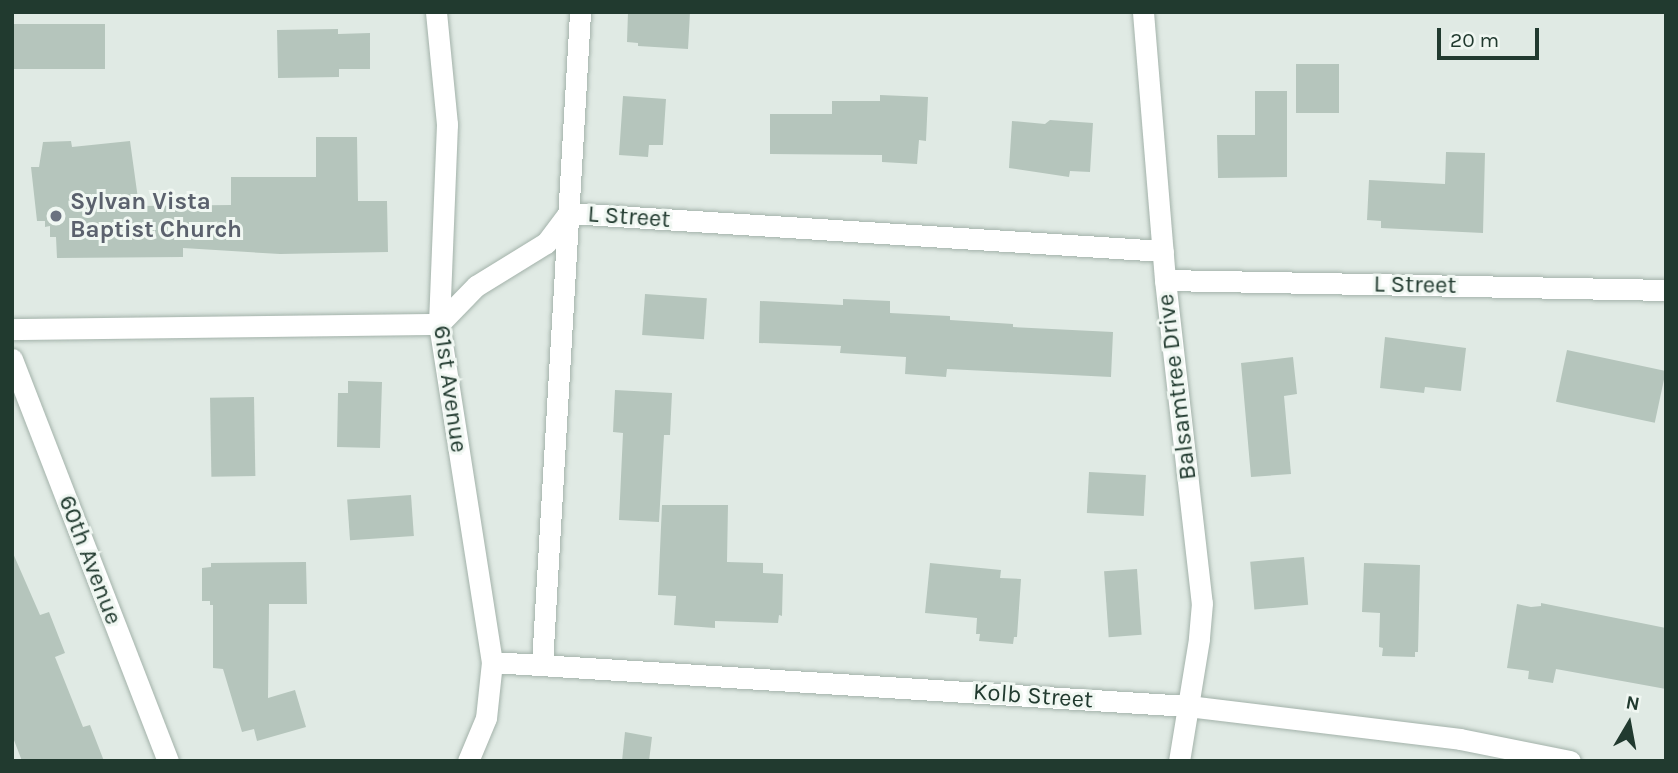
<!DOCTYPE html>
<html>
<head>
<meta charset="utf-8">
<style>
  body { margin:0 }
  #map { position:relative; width:1678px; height:773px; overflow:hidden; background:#e0eae4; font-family:Karla,sans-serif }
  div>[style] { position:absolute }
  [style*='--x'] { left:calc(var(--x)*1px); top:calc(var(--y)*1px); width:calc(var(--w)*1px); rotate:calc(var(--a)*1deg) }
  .building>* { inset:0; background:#b5c5bc; transform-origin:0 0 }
  .roads { filter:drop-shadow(0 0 2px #a3b2aa) drop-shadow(0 0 2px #a3b2aa) }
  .street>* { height:21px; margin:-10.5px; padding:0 10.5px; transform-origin:10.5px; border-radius:10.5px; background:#fff }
  .dots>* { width:19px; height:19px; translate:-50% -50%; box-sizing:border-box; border:4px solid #f0f7f2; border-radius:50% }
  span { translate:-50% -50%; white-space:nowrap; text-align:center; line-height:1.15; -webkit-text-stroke:6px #f0f7f2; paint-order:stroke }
  .worship-label { font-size:24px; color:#5b616d; font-weight:700 }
  .left { translate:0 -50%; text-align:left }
  .street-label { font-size:24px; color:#213a2f }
  .frame { position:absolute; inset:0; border:14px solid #213a2f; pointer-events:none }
  .north { position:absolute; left:1594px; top:689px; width:70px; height:70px; -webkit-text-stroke:5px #f0f7f2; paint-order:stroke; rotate:10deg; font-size:19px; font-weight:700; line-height:28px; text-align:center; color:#213a2f }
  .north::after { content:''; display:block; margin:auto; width:24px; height:32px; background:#213a2f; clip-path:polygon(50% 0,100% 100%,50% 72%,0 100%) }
  .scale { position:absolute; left:1437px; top:28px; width:102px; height:32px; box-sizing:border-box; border:4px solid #213a2f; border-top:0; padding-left:9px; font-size:21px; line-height:24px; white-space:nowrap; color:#213a2f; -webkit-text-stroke:5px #f0f7f2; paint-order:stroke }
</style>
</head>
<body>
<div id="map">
  <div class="building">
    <i style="clip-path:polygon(628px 12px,690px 12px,688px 49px,638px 46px,638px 43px,627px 42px)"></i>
    <i style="left:105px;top:24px;width:45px;height:93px;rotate:90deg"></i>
    <i style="clip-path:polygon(338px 29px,338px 34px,370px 33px,370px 69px,339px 69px,339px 77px,278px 78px,277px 30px)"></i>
    <i style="left:1339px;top:64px;width:49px;height:43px;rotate:90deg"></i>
    <i style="clip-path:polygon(1255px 91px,1287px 91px,1287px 177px,1218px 178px,1217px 135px,1255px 135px)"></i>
    <i style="clip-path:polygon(880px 95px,928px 97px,926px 141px,919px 140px,917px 164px,882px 162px,882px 155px,770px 154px,770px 114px,832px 114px,832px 101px,880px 101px)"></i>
    <i style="clip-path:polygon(623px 96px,666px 99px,663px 145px,649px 145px,648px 157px,619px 155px)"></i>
    <i style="clip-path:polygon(1050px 120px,1093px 123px,1090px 172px,1070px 171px,1069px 177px,1009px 168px,1012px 121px,1045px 124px)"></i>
    <i style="clip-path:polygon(316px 137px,357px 137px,358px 201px,387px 201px,388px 252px,280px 254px,183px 248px,183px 257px,57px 258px,56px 237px,50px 237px,50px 226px,45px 227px,45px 221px,37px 221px,31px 167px,39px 167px,43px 142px,71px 141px,72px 147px,130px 141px,139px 206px,231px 205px,231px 177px,316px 177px)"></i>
    <i style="clip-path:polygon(1446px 152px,1485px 153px,1483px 233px,1381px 228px,1381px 221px,1367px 220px,1369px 180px,1445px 184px)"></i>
    <i style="left:645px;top:294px;width:62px;height:41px;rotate:4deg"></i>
    <i style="clip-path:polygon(843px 299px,890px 301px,890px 313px,950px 316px,950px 320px,1013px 324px,1013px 327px,1113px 332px,1111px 377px,947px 369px,946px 377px,905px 374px,906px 357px,840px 353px,841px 346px,759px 343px,760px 301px,843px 305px)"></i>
    <i style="clip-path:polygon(1385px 337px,1466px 348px,1461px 391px,1425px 387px,1424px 393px,1380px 388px)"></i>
    <i style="left:1567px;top:350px;width:101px;height:53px;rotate:12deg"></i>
    <i style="clip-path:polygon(1293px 357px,1297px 394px,1284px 396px,1291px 474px,1251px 477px,1241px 363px)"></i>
    <i style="clip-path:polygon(348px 381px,382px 382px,380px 448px,337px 447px,338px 393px,348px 393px)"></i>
    <i style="clip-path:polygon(615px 390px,672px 393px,670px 435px,664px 435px,659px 522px,619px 520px,623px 433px,613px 432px)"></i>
    <i style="left:254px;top:397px;width:79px;height:44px;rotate:89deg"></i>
    <i style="left:1089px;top:472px;width:57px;height:41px;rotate:3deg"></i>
    <i style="left:411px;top:495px;width:41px;height:64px;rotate:86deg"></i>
    <i style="clip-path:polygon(662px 505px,728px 505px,727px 562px,763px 563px,763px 573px,783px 574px,782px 616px,779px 615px,778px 623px,715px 621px,715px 628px,674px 625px,676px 596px,658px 595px)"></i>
    <i style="clip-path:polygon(12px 551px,40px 615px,49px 612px,65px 653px,55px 657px,83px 727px,90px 725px,104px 761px,22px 761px,12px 735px)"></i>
    <i style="left:1304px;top:557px;width:48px;height:54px;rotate:85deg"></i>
    <i style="clip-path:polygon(306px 562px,307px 604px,269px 604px,268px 698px,295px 690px,306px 727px,257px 741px,254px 729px,242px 732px,223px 669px,213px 668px,213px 605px,210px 605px,210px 601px,202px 601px,202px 568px,211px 567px,211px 563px)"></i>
    <i style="clip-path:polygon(930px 563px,1001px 570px,1000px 578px,1021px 579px,1017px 637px,1014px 637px,1013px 644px,979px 641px,980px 634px,976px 634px,977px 618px,925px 613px)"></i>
    <i style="clip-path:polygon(1364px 563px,1420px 565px,1418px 652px,1415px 652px,1415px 657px,1382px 656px,1383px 648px,1379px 647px,1380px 613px,1362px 612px)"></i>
    <i style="left:1137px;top:569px;width:66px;height:33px;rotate:86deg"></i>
    <i style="clip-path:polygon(1541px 603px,1666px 628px,1666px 689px,1556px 669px,1553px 683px,1528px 679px,1529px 671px,1507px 668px,1517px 604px,1531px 607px,1541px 606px)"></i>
    <i style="clip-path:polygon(625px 732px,652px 737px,649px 761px,622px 761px)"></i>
  </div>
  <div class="roads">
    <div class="street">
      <i style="--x:436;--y:12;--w:113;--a:84.4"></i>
      <i style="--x:447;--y:124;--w:200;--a:92.3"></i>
      <i style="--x:439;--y:324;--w:342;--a:81.1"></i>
      <i style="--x:492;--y:662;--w:56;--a:96.1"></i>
      <i style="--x:486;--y:718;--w:47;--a:112.7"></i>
      <i style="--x:1143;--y:12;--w:269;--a:85.3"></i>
      <i style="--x:1165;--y:280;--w:325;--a:83.5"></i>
      <i style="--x:1202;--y:603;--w:36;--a:95"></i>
      <i style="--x:1199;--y:639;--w:124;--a:99.3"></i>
      <i style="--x:1165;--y:280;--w:501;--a:1.14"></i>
      <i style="--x:12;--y:329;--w:427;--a:-0.7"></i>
      <i style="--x:439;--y:324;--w:53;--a:-45.8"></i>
      <i style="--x:476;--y:286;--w:82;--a:-31.6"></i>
      <i style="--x:546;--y:243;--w:38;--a:-53"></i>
      <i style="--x:569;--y:213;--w:595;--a:3.66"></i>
      <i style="--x:12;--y:359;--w:431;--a:68.8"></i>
      <i style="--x:492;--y:662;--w:697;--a:3.62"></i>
      <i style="--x:1188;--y:706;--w:274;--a:6.9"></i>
      <i style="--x:1460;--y:739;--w:112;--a:11.3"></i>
      <i style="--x:542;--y:664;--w:653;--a:-86.66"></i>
    </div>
  </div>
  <div class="dots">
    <i style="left:56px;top:216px;background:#6b7280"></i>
  </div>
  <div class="worship-label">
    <span class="left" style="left:70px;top:216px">Sylvan Vista<br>Baptist Church</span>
  </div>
  <div class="street-label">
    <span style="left:629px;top:217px;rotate:4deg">L Street</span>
    <span style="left:1415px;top:285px;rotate:1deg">L Street</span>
    <span style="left:1177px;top:387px;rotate:-97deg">Balsamtree Drive</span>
    <span style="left:450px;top:389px;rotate:82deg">61st Avenue</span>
    <span style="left:90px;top:560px;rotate:69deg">60th Avenue</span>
    <span style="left:1033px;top:696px;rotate:4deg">Kolb Street</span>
  </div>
  <div class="frame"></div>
  <div class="north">N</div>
  <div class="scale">20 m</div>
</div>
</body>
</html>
